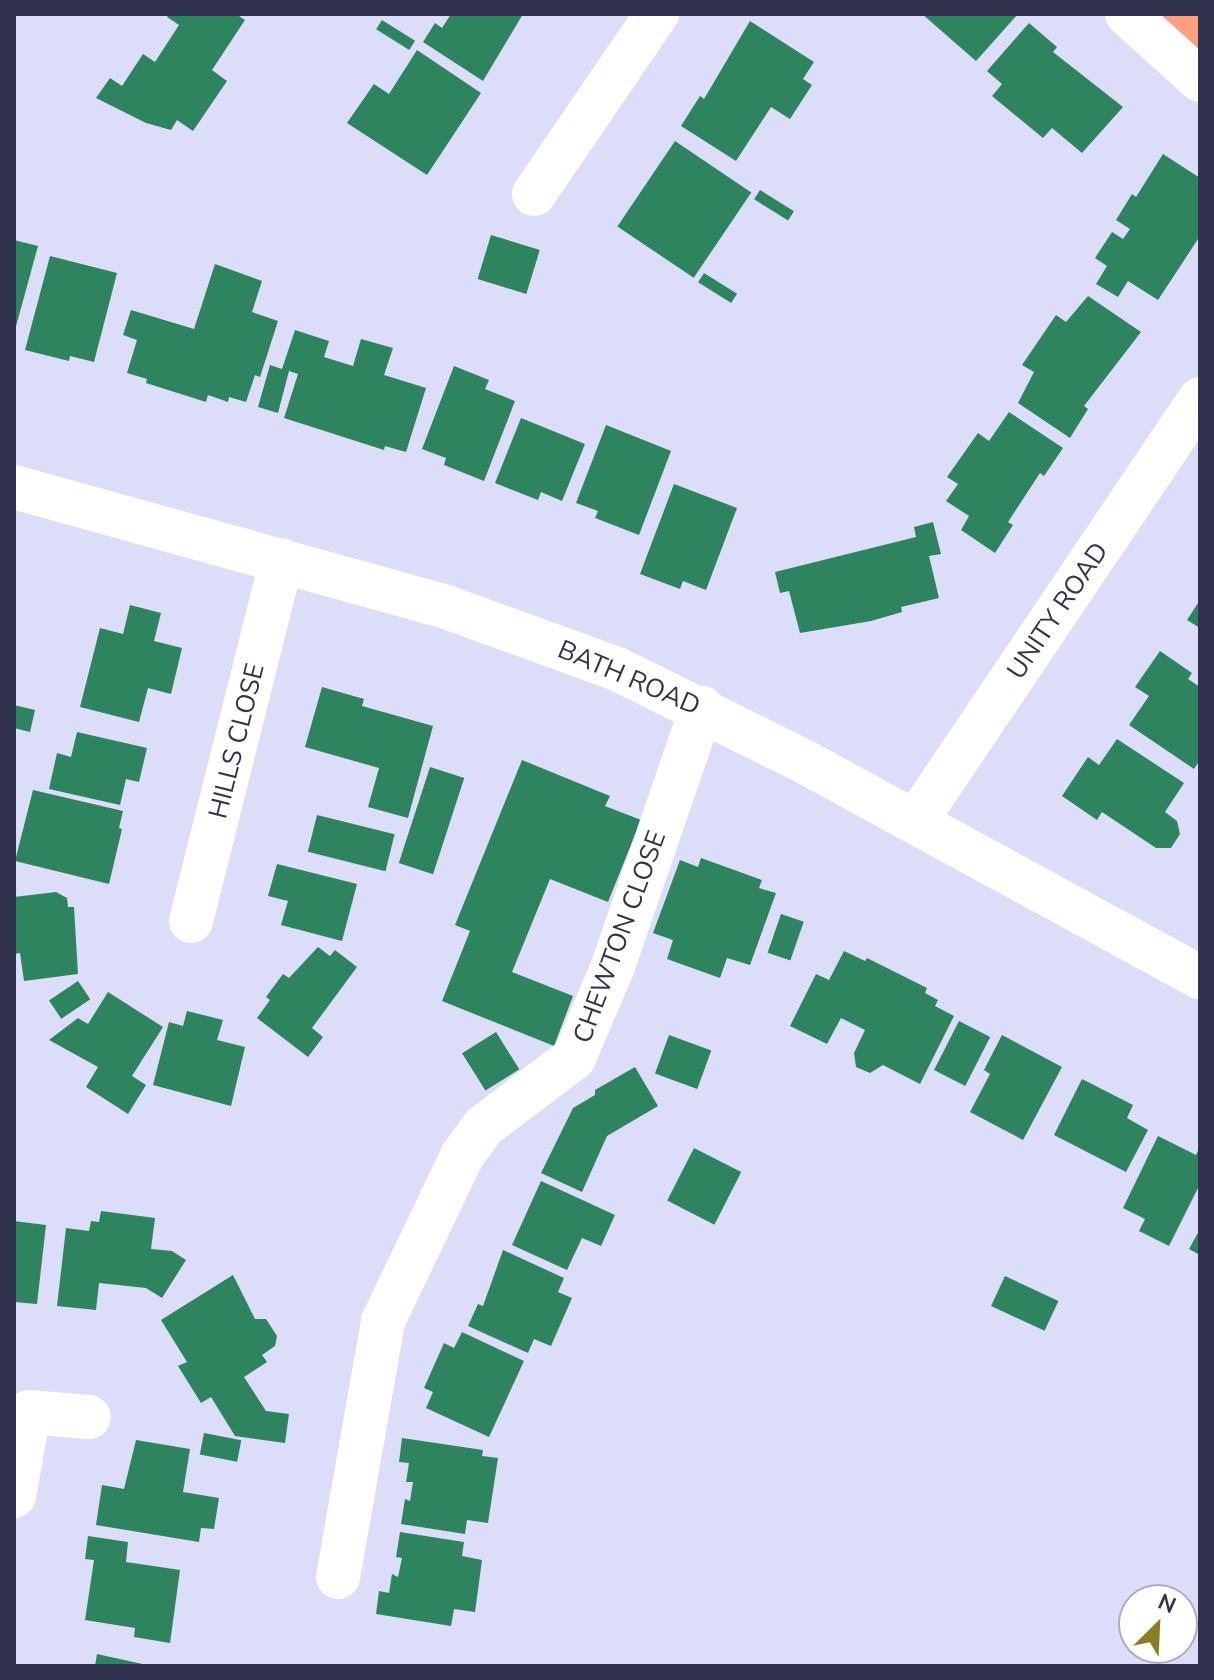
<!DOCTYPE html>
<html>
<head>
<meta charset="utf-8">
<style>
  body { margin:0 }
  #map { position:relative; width:1214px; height:1680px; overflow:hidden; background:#dbddf9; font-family:"Nunito Sans",sans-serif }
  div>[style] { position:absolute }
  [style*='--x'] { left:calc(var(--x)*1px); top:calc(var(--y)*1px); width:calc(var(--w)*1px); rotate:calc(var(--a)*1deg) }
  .green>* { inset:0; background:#fc9f7d }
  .building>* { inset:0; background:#2d845f; transform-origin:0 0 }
  .minor>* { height:44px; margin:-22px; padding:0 22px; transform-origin:22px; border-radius:22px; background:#fff }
  .major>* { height:44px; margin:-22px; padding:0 22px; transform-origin:22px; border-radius:22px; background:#fff }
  span { translate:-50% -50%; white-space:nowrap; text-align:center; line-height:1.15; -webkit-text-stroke:8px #fff; paint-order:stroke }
  .street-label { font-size:26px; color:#31324d }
  .frame { position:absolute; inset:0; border:16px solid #31324d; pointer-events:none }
  .north { position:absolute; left:1118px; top:1584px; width:80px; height:80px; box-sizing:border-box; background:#fff; border:2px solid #adadb8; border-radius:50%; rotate:24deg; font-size:22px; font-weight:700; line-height:32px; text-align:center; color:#31324d }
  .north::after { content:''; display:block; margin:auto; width:28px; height:36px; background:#8a7e24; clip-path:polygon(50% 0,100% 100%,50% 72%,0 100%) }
</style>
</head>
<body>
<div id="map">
  <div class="green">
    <i style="clip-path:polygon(1160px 14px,1200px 14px,1200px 50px)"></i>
  </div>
  <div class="building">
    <i style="clip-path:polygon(169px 14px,236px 14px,245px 20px,212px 70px,227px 81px,193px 131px,177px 120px,171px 130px,146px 123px,96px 98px,110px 78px,122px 86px,143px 54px,155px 62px,179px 25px,167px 17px)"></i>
    <i style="clip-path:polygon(451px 14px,523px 14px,483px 81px,423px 42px,435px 23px,442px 28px)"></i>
    <i style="clip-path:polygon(922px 14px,1018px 14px,976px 61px)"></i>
    <i style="left:382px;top:20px;width:39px;height:11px;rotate:32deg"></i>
    <i style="clip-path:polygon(750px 21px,814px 62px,803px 79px,812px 85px,790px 119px,771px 107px,736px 161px,681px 126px,700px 96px,704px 99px)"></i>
    <i style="clip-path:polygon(1029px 23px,1057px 47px,1053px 52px,1123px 107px,1082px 153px,1052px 128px,1043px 138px,992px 96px,1002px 84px,987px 71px)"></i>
    <i style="clip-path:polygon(417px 50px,481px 93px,427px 175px,347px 123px,374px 84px,389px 94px)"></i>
    <i style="left:675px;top:141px;width:92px;height:103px;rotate:34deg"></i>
    <i style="clip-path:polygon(1163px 154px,1200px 178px,1200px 236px,1158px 300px,1128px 281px,1118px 297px,1096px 284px,1107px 266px,1095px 258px,1112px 232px,1123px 239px,1130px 229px,1116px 220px,1132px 194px,1136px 197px)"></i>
    <i style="left:760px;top:190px;width:40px;height:11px;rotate:32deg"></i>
    <i style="left:491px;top:235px;width:51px;height:46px;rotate:17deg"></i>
    <i style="clip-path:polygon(14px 240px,38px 246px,15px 330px,14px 330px)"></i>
    <i style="clip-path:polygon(50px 256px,117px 273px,94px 362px,70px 356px,69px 361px,25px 350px)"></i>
    <i style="clip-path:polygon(215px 264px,262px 281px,252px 312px,278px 321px,260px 377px,255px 375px,246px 402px,229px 397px,228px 402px,208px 395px,206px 402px,146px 383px,147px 379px,127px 373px,137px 340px,123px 335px,131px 310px,194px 329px)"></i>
    <i style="left:704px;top:273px;width:39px;height:11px;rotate:32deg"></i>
    <i style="clip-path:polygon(1088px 296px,1141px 332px,1084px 406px,1088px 409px,1070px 438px,1018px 403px,1034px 372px,1022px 365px,1056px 315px,1066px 322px)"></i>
    <i style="clip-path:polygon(295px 330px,329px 341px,324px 357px,353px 366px,361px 339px,393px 348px,384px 375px,426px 388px,406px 452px,385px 446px,384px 450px,284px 418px,298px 374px,289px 371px,278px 413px,258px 407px,270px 365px,282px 369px)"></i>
    <i style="clip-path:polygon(454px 366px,489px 380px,485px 389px,515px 401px,484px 481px,444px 465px,446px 458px,422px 449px)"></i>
    <i style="clip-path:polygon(1009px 412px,1063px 448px,1044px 476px,1040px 473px,1008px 522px,1013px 525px,995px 553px,961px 530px,969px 516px,946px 501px,958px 484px,947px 477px,978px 433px,989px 441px)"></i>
    <i style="clip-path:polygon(521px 418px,585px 444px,562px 501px,541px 492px,538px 500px,495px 483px)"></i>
    <i style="clip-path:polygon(606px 425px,671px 451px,639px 535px,595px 518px,598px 511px,576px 503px)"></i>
    <i style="clip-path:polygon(674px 484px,737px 508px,706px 590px,683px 581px,680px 589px,640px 574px)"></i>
    <i style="clip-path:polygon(933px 522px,941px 554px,929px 556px,939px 598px,901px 607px,902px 612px,871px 621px,800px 633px,789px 591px,780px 593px,775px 572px,916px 537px,914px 527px)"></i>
    <i style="clip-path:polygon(1200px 600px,1200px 628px,1187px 620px)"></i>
    <i style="clip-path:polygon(130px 605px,161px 613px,154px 641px,182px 648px,171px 694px,148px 688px,139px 722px,80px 707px,100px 628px,123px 634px)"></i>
    <i style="clip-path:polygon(1160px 651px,1192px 673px,1188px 679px,1200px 687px,1200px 760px,1194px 769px,1129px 725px,1149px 696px,1135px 687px)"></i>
    <i style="clip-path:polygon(322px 687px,364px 699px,362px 706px,433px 726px,408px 818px,368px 807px,379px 768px,305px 747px)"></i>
    <i style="clip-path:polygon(14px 705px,35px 710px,30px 732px,14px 728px)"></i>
    <i style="clip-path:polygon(77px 732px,147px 748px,139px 782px,126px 779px,120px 805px,49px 789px,57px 753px,71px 757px)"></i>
    <i style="clip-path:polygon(1117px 739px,1184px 783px,1165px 812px,1177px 821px,1180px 834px,1171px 848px,1156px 848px,1102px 812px,1097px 820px,1062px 796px,1088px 757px,1099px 765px)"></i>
    <i style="clip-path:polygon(522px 760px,610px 796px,605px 806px,641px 820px,608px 902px,550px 879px,512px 972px,573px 996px,554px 1046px,442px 1001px,470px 931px,455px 925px)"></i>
    <i style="left:430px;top:767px;width:36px;height:101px;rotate:18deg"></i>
    <i style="clip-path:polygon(33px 790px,123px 811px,119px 828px,122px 829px,109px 884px,15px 861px)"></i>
    <i style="left:317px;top:815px;width:80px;height:38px;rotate:14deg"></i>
    <i style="clip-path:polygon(701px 858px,762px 880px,759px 888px,776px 893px,750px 965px,727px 958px,720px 978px,667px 959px,673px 940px,653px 933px,680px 860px,698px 867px)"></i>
    <i style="clip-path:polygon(277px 864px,357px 884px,342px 941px,281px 925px,288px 901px,268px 896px)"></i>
    <i style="clip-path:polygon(56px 892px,67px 898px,68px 907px,74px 907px,78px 974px,24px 981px,20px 953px,14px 954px,14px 897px)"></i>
    <i style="left:781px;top:914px;width:24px;height:41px;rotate:19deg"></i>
    <i style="clip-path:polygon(318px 947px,330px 956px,335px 950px,357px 967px,312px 1028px,323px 1037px,308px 1057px,257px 1018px,270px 1000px,266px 997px,283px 974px,289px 978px)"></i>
    <i style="clip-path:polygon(844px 951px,865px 961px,867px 958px,927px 988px,925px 993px,938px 1000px,935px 1006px,954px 1016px,920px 1084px,883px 1065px,870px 1073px,856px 1067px,854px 1053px,865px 1030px,841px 1018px,827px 1044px,790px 1026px,816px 974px,829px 980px)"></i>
    <i style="left:78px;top:981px;width:22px;height:35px;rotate:56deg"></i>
    <i style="clip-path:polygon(108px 992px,163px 1027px,132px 1076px,146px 1085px,128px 1114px,86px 1087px,98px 1067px,49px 1040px,78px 1018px,88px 1024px)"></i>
    <i style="clip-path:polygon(187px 1011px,223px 1020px,217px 1040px,245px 1047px,231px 1106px,153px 1085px,169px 1022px,183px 1026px)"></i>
    <i style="left:959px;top:1021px;width:35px;height:55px;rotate:27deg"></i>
    <i style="left:496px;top:1032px;width:44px;height:40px;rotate:58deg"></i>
    <i style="left:669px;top:1035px;width:45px;height:41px;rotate:20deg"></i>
    <i style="clip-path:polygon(1002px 1035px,1062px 1067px,1023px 1140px,970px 1112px,990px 1074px,984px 1070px)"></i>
    <i style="clip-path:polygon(635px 1067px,658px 1106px,607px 1136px,582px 1192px,541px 1173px,573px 1108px,595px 1095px,595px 1090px)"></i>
    <i style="clip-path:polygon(1082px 1079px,1133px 1105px,1127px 1118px,1148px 1130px,1126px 1172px,1054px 1135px)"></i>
    <i style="clip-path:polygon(1158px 1136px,1196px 1155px,1200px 1146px,1200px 1184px,1169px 1246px,1139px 1231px,1145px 1219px,1123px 1208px)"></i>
    <i style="left:694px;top:1148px;width:53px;height:59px;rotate:27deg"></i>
    <i style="clip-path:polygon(541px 1181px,615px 1215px,601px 1246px,582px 1238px,567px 1270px,512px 1245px)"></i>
    <i style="clip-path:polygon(101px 1211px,155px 1218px,151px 1249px,172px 1251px,186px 1260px,162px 1298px,146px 1288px,99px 1283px,96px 1310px,57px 1306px,66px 1228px,89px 1231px,91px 1221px,99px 1222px)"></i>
    <i style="clip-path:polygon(14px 1221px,46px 1225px,37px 1304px,14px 1302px)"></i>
    <i style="clip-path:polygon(1200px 1229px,1200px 1255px,1189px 1249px)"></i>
    <i style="clip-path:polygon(503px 1250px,564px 1278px,558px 1292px,572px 1298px,551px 1346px,534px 1339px,528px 1353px,468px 1326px,478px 1304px,483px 1306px)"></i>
    <i style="clip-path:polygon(233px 1275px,255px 1319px,266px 1319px,277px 1336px,275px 1346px,262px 1355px,267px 1362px,244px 1377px,266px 1411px,289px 1414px,285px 1443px,235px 1436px,211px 1397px,201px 1403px,178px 1366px,187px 1362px,161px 1320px)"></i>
    <i style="left:1005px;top:1276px;width:59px;height:33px;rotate:25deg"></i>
    <i style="clip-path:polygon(462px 1332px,524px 1361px,489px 1437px,426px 1408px,433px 1392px,424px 1388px,444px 1343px,454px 1348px)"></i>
    <i style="left:204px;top:1433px;width:38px;height:22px;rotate:11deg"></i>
    <i style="clip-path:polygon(402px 1438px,483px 1450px,482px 1456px,498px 1458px,488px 1523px,467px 1520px,465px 1534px,401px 1524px,405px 1499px,410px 1501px,413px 1482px,406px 1482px,409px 1463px,399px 1462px)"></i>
    <i style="clip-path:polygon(136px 1440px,190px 1449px,183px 1492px,219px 1498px,214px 1529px,201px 1528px,199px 1542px,96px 1525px,102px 1485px,124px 1489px)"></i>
    <i style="clip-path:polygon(400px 1532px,464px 1542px,462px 1556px,482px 1560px,475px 1612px,454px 1609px,451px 1626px,376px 1614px,379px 1591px,389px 1593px,392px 1574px,398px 1577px,402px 1558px,396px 1557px)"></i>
    <i style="clip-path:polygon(88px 1536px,128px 1542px,126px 1562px,180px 1570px,170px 1643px,134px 1637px,135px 1628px,85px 1620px,94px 1560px,85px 1559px)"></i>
    <i style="clip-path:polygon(97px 1654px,147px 1665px,147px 1666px,95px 1666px)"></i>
  </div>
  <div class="minor">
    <i style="--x:1127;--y:14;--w:98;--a:42.1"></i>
    <i style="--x:534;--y:194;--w:218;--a:-55.7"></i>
    <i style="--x:915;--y:822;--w:510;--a:-56.03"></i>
    <i style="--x:191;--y:921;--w:372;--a:-75.9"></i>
    <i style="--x:14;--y:1496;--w:85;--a:-79.9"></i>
    <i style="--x:29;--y:1412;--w:60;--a:4.8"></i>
    <i style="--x:338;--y:1577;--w:260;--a:-80"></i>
    <i style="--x:383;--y:1321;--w:183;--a:-64.4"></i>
    <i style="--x:462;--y:1156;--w:37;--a:-54"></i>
    <i style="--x:484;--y:1126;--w:113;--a:-37.1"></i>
    <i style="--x:574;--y:1058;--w:100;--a:-67"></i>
    <i style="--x:613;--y:966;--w:273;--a:-71"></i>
  </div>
  <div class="major">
    <i style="--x:14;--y:487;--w:448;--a:15.5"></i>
    <i style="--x:446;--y:607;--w:182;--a:19.9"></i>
    <i style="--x:617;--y:669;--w:210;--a:26.3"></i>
    <i style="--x:805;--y:762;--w:450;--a:28.6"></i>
  </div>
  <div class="street-label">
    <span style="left:1058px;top:611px;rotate:-56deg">UNITY ROAD</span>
    <span style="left:629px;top:678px;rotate:23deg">BATH ROAD</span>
    <span style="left:237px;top:741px;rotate:-76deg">HILLS CLOSE</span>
    <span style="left:620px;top:937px;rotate:-70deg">CHEWTON CLOSE</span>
  </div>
  <div class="frame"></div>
  <div class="north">N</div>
</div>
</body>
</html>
